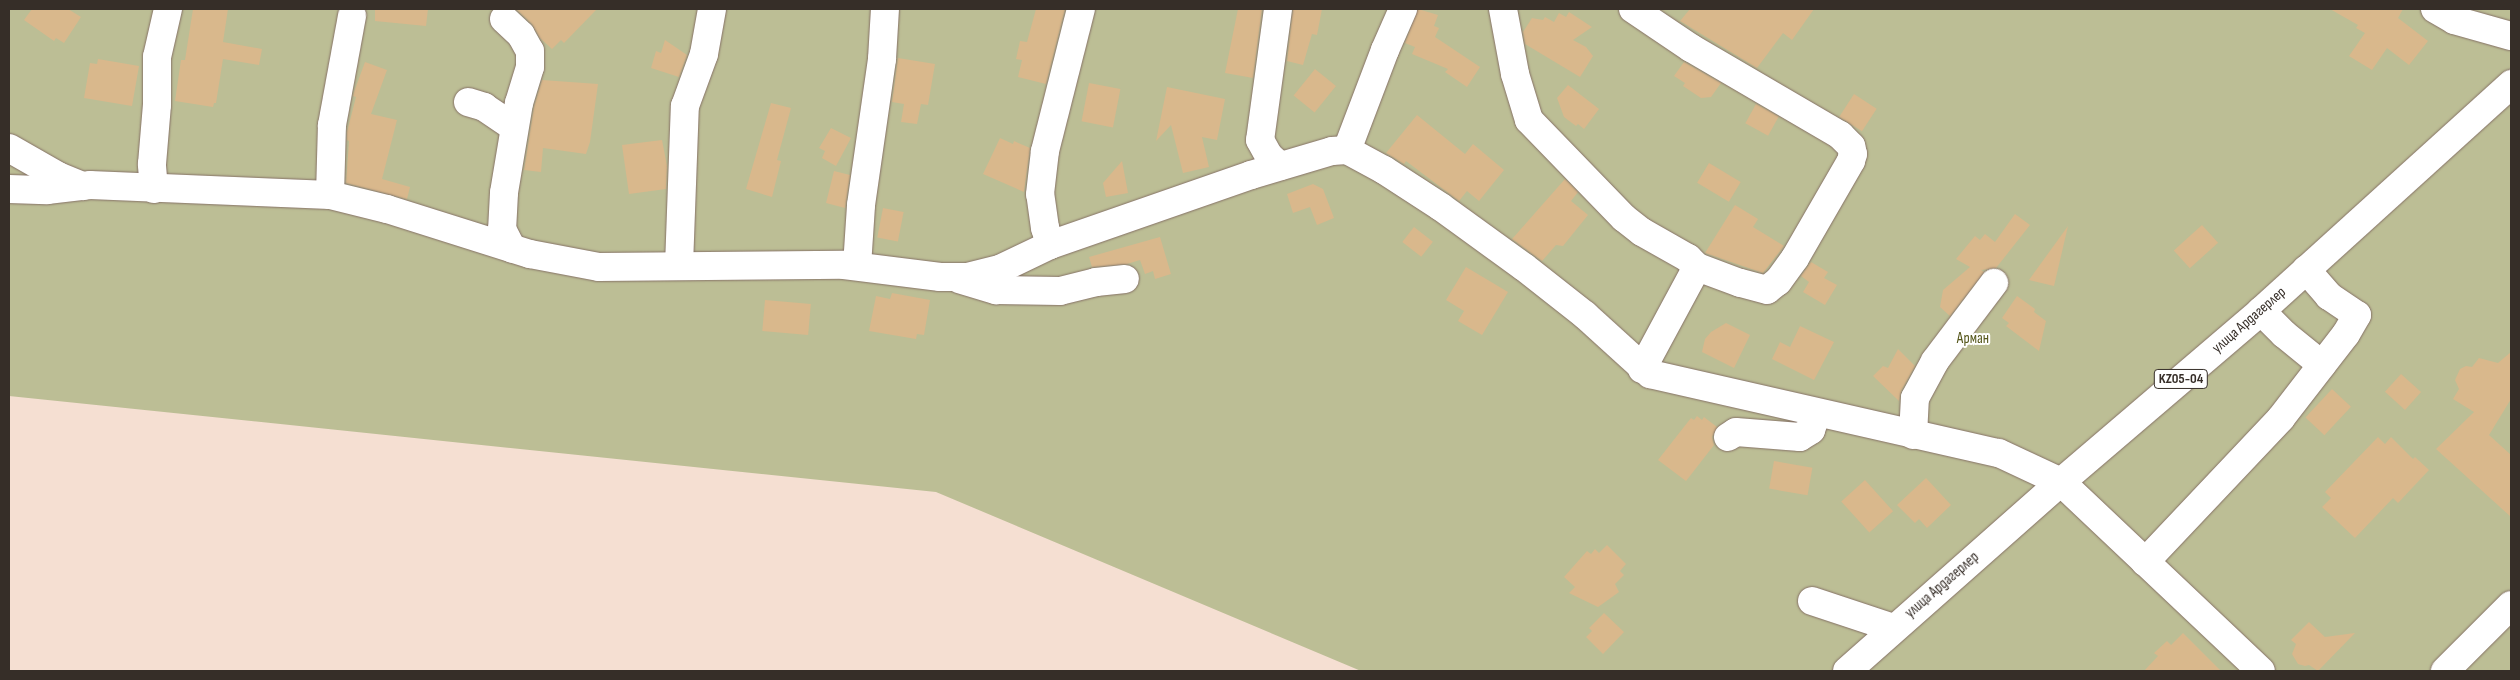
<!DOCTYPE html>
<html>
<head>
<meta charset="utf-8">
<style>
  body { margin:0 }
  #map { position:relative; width:2520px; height:680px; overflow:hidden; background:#f5dfd2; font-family:"Sofia Sans Condensed",sans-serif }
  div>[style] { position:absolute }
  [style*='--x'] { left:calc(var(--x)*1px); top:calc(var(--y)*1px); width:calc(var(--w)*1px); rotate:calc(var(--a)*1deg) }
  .green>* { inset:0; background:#bcbe95 }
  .building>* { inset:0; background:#d9b88c; transform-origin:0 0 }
  .roads { filter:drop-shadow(0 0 1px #857166) drop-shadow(0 0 1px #857166) }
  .minor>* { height:28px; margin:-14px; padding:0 14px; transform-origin:14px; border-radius:14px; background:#fff }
  .major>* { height:28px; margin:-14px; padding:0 14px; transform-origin:14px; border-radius:14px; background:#fff }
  span { translate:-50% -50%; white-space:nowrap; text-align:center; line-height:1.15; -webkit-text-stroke:4px #fff; paint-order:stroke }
  .shield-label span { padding:1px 4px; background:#fff; border:1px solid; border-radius:4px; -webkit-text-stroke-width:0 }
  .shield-label { font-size:14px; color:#362e28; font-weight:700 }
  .street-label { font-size:15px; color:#362e28 }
  .park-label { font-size:15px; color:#56571b }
  .frame { position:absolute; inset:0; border:10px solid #362e28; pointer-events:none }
</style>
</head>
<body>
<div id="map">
  <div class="green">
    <i style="clip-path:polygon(9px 9px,2511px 9px,2511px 671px,1361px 671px,936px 492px,9px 396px)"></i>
  </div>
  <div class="building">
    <i style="clip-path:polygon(32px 9px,68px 9px,81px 17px,64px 43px,56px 38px,54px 41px,24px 20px)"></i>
    <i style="clip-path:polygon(193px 9px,228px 9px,223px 42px,262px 49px,259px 65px,223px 59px,216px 103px,214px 103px,213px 107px,175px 101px,181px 60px,185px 60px)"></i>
    <i style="clip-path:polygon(375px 9px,428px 9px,426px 26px,375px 21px)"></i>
    <i style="clip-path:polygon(516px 9px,597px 9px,564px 43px,561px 40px,552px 49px,540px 38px,532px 24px)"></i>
    <i style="clip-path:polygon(1036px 9px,1065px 9px,1046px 84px,1018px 77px,1022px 60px,1016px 59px,1020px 41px,1027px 42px)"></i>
    <i style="clip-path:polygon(1238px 9px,1262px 9px,1253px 78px,1225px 73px)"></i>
    <i style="clip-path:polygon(1293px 9px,1322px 9px,1317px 35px,1312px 34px,1303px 65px,1287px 61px)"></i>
    <i style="clip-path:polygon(1418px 9px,1438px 15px,1434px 26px,1439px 28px,1435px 37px,1480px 67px,1467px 87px,1445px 72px,1448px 69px,1412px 54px,1415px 47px,1405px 43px)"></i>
    <i style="clip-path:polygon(1690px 9px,1814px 9px,1792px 40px,1783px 33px,1757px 68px,1680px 21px)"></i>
    <i style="clip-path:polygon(2330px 9px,2403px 9px,2398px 18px,2428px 41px,2409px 65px,2387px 48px,2372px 70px,2349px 56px,2365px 33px,2356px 28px,2358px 25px)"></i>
    <i style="clip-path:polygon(1569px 12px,1592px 27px,1573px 40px,1586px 47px,1593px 56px,1580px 77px,1525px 44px,1523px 32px,1532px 18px,1543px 20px,1545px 17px,1554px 22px,1559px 13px,1566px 17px)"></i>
    <i style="clip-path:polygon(665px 40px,687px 55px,679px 77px,651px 68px,656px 51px,661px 53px)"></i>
    <i style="clip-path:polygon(898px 58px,935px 64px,928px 105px,921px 104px,917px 124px,901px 122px,904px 104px,892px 102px)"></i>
    <i style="clip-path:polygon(98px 59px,139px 66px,132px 106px,84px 98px,90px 63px,97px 64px)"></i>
    <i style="clip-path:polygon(365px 62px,387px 70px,371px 114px,397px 120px,382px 179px,410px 187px,407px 199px,346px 183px,349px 141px,347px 140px,347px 132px,356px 97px,353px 96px,354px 92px)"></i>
    <i style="clip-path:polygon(1684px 62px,1721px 83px,1711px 97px,1701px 98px,1683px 86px,1685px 83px,1674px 76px)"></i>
    <i style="left:1315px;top:69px;width:27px;height:34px;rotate:39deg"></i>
    <i style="clip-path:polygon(542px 80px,598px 84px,590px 142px,586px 154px,543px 148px,541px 172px,524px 170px,534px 107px)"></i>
    <i style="left:1089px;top:83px;width:32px;height:39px;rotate:11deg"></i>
    <i style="clip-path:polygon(1568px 85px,1599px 109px,1584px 129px,1578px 124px,1576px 126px,1564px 117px,1557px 98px)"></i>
    <i style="clip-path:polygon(1167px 87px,1225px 99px,1217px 140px,1202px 137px,1209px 167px,1183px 173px,1171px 125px,1156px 141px)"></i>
    <i style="left:1854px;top:94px;width:27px;height:27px;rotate:33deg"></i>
    <i style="clip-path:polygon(771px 103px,791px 108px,777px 160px,781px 161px,772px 197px,746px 189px)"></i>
    <i style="left:1756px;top:104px;width:26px;height:22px;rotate:29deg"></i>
    <i style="clip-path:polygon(1417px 115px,1465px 154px,1473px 144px,1504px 170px,1479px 201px,1467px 191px,1459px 201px,1406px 161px,1404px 164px,1386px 153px)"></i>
    <i style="clip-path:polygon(831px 128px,851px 138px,836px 166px,822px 158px,825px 151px,819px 148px)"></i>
    <i style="clip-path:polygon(1000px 138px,1013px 144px,1014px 141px,1030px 148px,1024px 192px,983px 174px)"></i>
    <i style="clip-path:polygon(662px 140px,667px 166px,666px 189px,629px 194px,622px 145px)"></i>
    <i style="clip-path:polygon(1122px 161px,1128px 193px,1106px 197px,1103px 183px)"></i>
    <i style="left:1709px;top:163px;width:37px;height:23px;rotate:31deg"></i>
    <i style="clip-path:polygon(834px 171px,850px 175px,845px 208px,826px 203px)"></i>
    <i style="clip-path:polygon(1565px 179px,1578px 192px,1571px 201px,1588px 215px,1563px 246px,1556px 245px,1542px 261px,1512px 239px)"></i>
    <i style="clip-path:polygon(1313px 184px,1323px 189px,1334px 218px,1317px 225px,1310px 207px,1293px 213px,1287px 194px)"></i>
    <i style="clip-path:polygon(1735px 205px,1758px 219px,1753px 227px,1784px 246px,1763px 273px,1705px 253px)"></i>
    <i style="left:883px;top:208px;width:21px;height:30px;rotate:11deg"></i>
    <i style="clip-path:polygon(2015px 214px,2030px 225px,1996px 268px,1981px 270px,1984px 272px,1950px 316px,1940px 307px,1943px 290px,1970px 267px,1956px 259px,1975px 236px,1980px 240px,1985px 234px,1995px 242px)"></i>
    <i style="left:2202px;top:225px;width:24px;height:38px;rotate:48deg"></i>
    <i style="clip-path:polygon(2068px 226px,2054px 286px,2029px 280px)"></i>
    <i style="left:1414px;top:227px;width:24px;height:19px;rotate:38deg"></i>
    <i style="clip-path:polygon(1160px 237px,1171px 274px,1155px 279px,1153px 271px,1145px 274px,1140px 260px,1127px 264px,1092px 267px,1089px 257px)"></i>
    <i style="clip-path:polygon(1811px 262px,1828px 272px,1824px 278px,1837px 285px,1825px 305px,1803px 292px,1809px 282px,1801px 276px)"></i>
    <i style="clip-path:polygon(1466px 267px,1508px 292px,1482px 335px,1458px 321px,1464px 311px,1446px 300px)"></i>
    <i style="clip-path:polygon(892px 293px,930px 300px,924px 335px,917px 334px,916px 339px,869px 331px,876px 296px,890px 299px)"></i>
    <i style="clip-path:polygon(2017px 296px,2035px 309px,2034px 312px,2046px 321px,2039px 351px,2006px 326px,2009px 323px,2002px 318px)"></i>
    <i style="left:765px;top:300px;width:46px;height:31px;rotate:5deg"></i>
    <i style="clip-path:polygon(1726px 323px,1750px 335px,1734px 368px,1702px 352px,1705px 339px,1711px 332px)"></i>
    <i style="clip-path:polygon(1800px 326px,1834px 342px,1814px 380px,1772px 359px,1780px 342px,1790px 347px)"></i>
    <i style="clip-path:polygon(1898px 349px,1915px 366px,1901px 391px,1899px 401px,1873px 376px,1883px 366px,1888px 368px)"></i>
    <i style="clip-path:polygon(2511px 352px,2511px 399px,2489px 435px,2511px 455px,2511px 517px,2436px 449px,2474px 412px,2453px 399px,2459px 389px,2455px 380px,2460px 369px,2466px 366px,2472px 367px,2479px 358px,2498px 363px)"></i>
    <i style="left:2401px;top:374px;width:27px;height:24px;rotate:42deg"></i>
    <i style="left:2332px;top:389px;width:26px;height:39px;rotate:43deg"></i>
    <i style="clip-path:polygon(1697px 416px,1702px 420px,1704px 417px,1717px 427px,1712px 437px,1714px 445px,1686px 481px,1658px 460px,1691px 418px,1694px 420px)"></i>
    <i style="clip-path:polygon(2378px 437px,2385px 444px,2391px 437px,2413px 459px,2415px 457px,2429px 470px,2398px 503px,2393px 498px,2355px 538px,2322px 507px,2331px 498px,2325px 492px)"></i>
    <i style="left:1774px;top:461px;width:39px;height:28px;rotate:10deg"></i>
    <i style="clip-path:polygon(1926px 478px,1951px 505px,1927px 528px,1919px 519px,1915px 523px,1897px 505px)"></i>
    <i style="left:1865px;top:480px;width:42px;height:32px;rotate:48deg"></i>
    <i style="clip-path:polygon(1607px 545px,1626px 564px,1620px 571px,1624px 575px,1615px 584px,1619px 592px,1598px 607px,1569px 593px,1575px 587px,1564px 577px,1587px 551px,1591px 554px,1595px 549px,1599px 553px)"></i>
    <i style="clip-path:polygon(1604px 613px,1624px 632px,1603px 654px,1586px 637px,1592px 631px,1589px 628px)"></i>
    <i style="clip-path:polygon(2309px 622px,2325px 637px,2355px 633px,2318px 671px,2309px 665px,2305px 666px,2298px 664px,2292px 654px,2296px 644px,2291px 640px)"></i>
    <i style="clip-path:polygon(2183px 633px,2221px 671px,2144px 671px,2158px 656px,2154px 653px,2167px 641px,2171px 645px)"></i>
  </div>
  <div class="roads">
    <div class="minor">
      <i style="--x:1278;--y:9;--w:132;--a:97.8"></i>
      <i style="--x:1260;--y:140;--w:18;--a:61"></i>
      <i style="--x:1269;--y:156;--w:15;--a:42"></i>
      <i style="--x:1503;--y:9;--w:66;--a:79.5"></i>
      <i style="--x:1515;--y:74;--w:48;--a:73.1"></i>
      <i style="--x:1529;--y:120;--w:136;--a:45.9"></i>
      <i style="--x:1624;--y:218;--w:23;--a:38"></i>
      <i style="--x:1642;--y:232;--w:53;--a:29.5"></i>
      <i style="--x:1688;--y:258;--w:13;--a:45"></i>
      <i style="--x:1697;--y:267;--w:116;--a:118.3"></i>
      <i style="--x:1633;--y:9;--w:70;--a:33.9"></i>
      <i style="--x:1691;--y:48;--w:173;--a:30.3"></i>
      <i style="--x:1840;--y:135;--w:16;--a:45"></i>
      <i style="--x:1851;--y:146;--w:8;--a:76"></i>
      <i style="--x:1853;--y:154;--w:7;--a:106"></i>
      <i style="--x:1851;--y:161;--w:112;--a:120"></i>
      <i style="--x:1795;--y:258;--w:29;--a:126"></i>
      <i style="--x:1778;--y:281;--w:14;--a:141"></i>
      <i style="--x:1767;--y:290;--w:28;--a:-165"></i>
      <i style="--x:1740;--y:283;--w:46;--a:-159.6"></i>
      <i style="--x:2435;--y:9;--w:22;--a:30"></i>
      <i style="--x:2454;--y:20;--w:59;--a:15.7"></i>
      <i style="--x:504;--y:19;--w:23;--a:43"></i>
      <i style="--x:521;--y:35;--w:18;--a:61"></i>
      <i style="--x:530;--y:51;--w:16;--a:90"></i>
      <i style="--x:530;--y:67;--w:38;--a:107"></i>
      <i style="--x:519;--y:103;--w:91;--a:99.5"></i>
      <i style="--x:504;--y:193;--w:36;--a:93"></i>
      <i style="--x:502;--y:229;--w:22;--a:63"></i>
      <i style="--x:468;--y:102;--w:17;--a:17"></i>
      <i style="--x:484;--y:107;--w:36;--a:34"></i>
      <i style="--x:9;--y:148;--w:56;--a:29.7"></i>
      <i style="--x:58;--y:176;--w:27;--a:22"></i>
      <i style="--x:1347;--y:150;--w:107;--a:-69.2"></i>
      <i style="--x:1385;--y:50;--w:45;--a:-66.3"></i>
      <i style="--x:9;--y:189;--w:38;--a:2"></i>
      <i style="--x:47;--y:190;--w:43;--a:-6.6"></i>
      <i style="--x:90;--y:185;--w:240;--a:2.4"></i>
      <i style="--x:330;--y:195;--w:59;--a:13.8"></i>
      <i style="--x:387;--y:209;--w:150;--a:17.5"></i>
      <i style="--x:530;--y:254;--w:70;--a:10.7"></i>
      <i style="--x:599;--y:267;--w:245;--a:-0.5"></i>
      <i style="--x:844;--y:265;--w:97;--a:7.1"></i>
      <i style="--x:940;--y:277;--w:27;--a:0"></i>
      <i style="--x:967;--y:277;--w:36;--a:-14"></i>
      <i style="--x:1002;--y:268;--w:53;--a:-25.6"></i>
      <i style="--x:1050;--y:245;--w:213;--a:-19.2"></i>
      <i style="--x:1251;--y:175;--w:84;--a:-16.5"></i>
      <i style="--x:1332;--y:151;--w:15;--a:-4"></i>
      <i style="--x:1347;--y:150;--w:42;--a:28.4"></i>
      <i style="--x:1384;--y:170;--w:68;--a:33"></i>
      <i style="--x:1441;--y:207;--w:102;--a:35.9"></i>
      <i style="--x:1524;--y:267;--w:78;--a:38.2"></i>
      <i style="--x:1585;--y:315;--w:88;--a:42.2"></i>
      <i style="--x:1650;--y:374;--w:358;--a:12.8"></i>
      <i style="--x:1999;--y:453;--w:68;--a:25.1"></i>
      <i style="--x:2061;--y:482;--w:275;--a:43.4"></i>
      <i style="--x:154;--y:189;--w:25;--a:-95"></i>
      <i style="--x:152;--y:164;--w:59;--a:-85.2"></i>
      <i style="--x:157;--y:105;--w:48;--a:-90"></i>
      <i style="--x:157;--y:57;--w:49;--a:-77.1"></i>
      <i style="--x:330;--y:195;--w:70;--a:-88.4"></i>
      <i style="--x:332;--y:125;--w:111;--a:-79.6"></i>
      <i style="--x:1050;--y:245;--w:18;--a:-106"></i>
      <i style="--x:1045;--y:228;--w:34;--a:-98"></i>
      <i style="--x:1040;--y:194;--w:43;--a:-83.4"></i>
      <i style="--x:1045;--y:151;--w:146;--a:-75.8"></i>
      <i style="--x:679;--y:266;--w:160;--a:-87.9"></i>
      <i style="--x:685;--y:106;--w:55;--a:-69.9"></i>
      <i style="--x:704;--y:54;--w:46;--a:-79.9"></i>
      <i style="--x:857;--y:266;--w:61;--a:-86.2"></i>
      <i style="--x:861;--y:205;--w:148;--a:-81.8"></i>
      <i style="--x:882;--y:59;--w:50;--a:-86.6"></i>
      <i style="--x:959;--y:279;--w:39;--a:17"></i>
      <i style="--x:996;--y:290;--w:64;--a:0.9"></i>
      <i style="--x:1060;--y:291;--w:37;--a:-14"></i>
      <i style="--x:1096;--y:282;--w:29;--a:-6"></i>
      <i style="--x:2261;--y:311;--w:33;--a:45"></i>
      <i style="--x:2284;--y:334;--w:49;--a:39.2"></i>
      <i style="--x:1913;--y:435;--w:37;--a:-87"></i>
      <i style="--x:1915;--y:398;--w:42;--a:-61.6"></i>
      <i style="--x:1935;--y:361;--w:98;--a:-52.9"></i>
      <i style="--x:1728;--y:437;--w:9;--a:-32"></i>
      <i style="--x:1736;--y:432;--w:64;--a:4.5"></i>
      <i style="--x:1800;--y:437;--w:13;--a:-32"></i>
      <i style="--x:1811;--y:430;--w:18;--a:-71"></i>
      <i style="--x:2145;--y:562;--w:198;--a:-46.6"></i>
      <i style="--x:2281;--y:418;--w:106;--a:-52.3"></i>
      <i style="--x:2346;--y:334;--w:22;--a:-60"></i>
      <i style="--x:2357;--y:315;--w:34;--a:-146"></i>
      <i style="--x:2329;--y:296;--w:35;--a:-131"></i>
      <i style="--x:1812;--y:601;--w:85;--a:18.4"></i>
      <i style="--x:2445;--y:671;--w:93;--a:-45"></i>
    </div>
    <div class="major">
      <i style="--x:1847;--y:671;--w:286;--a:-41.5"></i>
      <i style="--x:2061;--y:482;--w:263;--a:-40.5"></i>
      <i style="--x:2261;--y:311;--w:338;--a:-42.2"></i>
    </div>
  </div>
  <div class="shield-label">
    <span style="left:2181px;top:379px">KZ05-04</span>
  </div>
  <div class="street-label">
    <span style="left:2249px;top:320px;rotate:-41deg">улица Ардагерлер</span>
    <span style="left:1942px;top:585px;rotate:-41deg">улица Ардагерлер</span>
  </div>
  <div class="park-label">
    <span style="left:1973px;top:339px">Арман</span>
  </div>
  <div class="frame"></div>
</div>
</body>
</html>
